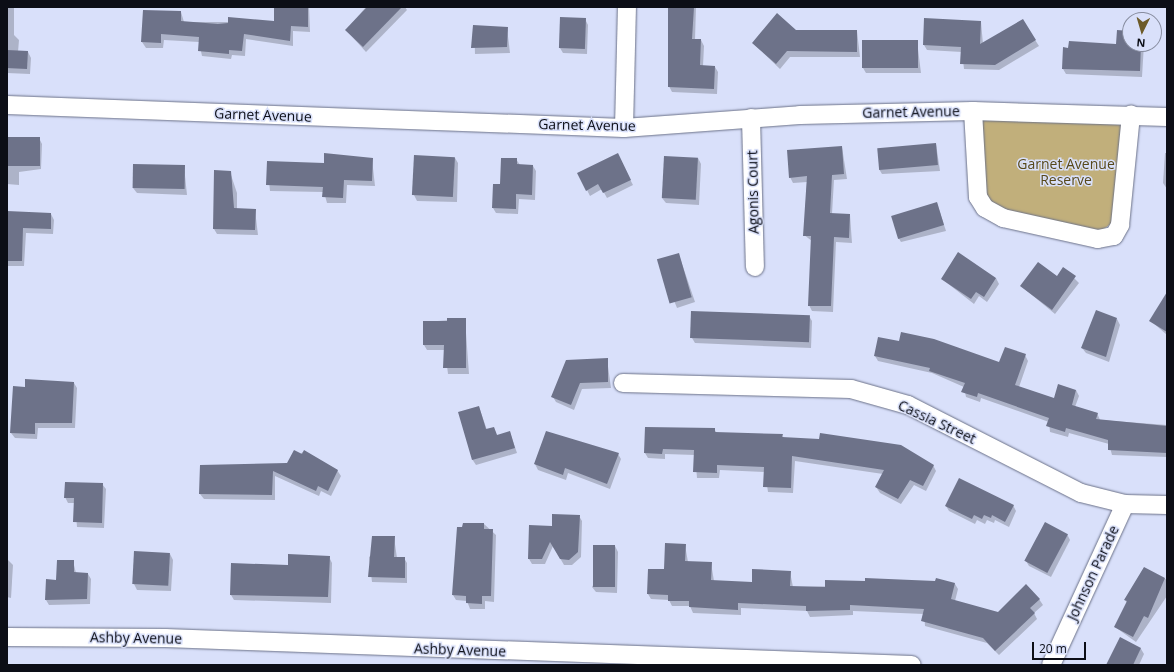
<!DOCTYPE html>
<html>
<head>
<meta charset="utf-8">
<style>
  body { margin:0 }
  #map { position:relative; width:1174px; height:672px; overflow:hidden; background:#d9e0fa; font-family:"Open Sans",sans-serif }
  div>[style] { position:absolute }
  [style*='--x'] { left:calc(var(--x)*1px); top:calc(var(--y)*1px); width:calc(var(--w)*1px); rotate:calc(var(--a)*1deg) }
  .green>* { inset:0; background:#c1af7b }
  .shadow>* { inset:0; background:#0003 }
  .building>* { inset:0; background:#6d7289; transform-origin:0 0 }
  .roads { filter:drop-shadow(0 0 1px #6b7188) drop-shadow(0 0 1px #6b7188) }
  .street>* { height:18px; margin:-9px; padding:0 9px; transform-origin:9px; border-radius:9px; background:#fff }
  span { translate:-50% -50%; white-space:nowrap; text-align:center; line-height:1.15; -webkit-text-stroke:3px #d9e0fa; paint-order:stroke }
  .street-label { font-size:14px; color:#0c0e16 }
  .park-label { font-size:14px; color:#57481a }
  .frame { position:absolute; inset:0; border:8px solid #0c0e16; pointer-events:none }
  .north { position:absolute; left:1122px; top:12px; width:40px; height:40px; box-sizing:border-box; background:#d9e0fa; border:1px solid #878c9f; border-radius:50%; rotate:185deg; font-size:11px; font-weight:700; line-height:16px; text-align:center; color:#0c0e16 }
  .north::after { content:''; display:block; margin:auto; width:14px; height:18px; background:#6d5b29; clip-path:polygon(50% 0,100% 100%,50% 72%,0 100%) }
  .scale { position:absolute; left:1032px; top:642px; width:54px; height:18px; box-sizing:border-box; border:2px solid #0c0e16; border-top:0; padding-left:5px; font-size:12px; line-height:14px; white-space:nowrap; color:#0c0e16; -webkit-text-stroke:3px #d9e0fa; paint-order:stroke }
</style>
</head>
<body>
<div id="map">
  <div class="green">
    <i style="clip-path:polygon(979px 116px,1127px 120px,1115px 221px,1098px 233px,1006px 213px,989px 204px,982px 193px)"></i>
  </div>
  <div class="shadow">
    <i style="clip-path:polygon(7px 7px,14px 7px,14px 35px,19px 40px,18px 52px,28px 52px,31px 58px,30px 74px,7px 73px)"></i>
    <i style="clip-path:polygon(275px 7px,309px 7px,310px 32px,293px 31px,293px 46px,246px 39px,245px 56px,232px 55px,231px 59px,202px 56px,199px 42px,164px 40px,163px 48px,146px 48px,142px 42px,181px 12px,184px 22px,275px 22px)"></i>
    <i style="clip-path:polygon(366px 7px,405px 7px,407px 10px,366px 52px,346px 30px)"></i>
    <i style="clip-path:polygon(668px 7px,696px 7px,695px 40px,701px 40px,704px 46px,703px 66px,715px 67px,718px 72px,717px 94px,672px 92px,669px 86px)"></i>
    <i style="clip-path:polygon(585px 19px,588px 25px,587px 54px,563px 53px,560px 48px)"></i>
    <i style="clip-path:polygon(1022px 20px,1039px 46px,999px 70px,964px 69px,962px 52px,927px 50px,924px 45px,981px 22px,983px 44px)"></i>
    <i style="clip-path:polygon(474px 26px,507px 28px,510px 53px,475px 54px)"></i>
    <i style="clip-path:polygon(796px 31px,857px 31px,860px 57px,790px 57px,780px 69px,753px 43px)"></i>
    <i style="clip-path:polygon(1130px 32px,1130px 44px,1144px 44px,1142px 77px,1066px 74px,1063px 69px,1117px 45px)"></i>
    <i style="clip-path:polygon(917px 41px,921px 73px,866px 73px,863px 68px)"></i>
    <i style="clip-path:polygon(7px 138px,39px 138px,42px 144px,41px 169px,19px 172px,19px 185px,7px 184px)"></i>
    <i style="clip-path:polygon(936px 144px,940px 171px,882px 174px,879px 169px)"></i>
    <i style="clip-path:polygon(842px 147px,847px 179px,834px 180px,832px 214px,850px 215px,852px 243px,836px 242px,833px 312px,812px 311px,809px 305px,812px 241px,804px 235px,807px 182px,793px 183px,790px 177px)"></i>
    <i style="clip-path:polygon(1165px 153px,1167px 153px,1167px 189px,1163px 183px)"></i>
    <i style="clip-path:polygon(325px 154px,372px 159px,375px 186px,347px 185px,346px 203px,327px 203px,324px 192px,270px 191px,267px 162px,325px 164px)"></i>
    <i style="clip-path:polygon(415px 156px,455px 158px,458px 163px,457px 202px,417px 201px,414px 195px)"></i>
    <i style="clip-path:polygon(698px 158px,701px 164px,699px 205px,666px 203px,662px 198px)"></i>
    <i style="clip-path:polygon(516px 159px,520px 165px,533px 166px,536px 171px,535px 200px,519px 199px,518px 214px,496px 213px,493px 208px,501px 185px)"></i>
    <i style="clip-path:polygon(620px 160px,633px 185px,607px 198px,602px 189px,590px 196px,587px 190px)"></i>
    <i style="clip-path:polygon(184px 166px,187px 195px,137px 193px,133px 188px)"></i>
    <i style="clip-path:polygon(230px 172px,237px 193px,237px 209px,255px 210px,258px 235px,217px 234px,214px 229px)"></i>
    <i style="clip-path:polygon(937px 203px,946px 231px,901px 242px,898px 237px)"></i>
    <i style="clip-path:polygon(7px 212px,51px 214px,54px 220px,53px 234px,26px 233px,24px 266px,7px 266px)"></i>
    <i style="clip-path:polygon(679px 255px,695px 302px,677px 308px,658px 261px)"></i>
    <i style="clip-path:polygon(1064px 268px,1079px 283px,1055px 314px,1021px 286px,1057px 277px)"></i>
    <i style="clip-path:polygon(996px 278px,999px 284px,987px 302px,979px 296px,974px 304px,942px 279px)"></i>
    <i style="clip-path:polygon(1167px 294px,1167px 335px,1151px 321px)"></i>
    <i style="clip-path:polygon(809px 316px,812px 321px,811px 348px,695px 343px,692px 338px)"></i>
    <i style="clip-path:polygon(465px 319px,469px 374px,448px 374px,445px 350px,427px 350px,424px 345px,424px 322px)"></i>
    <i style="clip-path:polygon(1117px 319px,1120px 325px,1109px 362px,1086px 353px,1082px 348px)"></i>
    <i style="clip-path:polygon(1025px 355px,1028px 361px,1019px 387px,1055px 399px,1076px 390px,1079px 396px,1075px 407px,1097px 413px,1100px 420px,1167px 425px,1167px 457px,1112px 455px,1109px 444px,1069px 433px,1068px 437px,1050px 432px,1049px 422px,981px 398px,980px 402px,966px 397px,964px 387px,932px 373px,878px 361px,875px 356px,1000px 364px)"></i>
    <i style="clip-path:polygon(607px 359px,611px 388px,582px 389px,574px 410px,556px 402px,553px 397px)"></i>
    <i style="clip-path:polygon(74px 383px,77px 388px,75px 428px,38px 428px,37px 439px,15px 438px,11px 433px,26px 388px)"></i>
    <i style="clip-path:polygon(479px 407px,487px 430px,494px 428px,497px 436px,510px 432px,517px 453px,476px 465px,472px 459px)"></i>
    <i style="clip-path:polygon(714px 429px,717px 433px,782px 435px,784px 438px,933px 465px,936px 471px,926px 491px,914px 485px,901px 504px,880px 493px,876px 487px,883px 474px,795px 461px,793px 493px,768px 492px,765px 472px,720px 470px,719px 478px,697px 478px,695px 455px,665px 454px,665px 459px,648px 458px,645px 453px)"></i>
    <i style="clip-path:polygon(304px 451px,337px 470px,341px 476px,331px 496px,321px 491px,319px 496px,275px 476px,275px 500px,204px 499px,200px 494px,288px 464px)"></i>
    <i style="clip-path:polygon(618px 454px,621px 459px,610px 489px,568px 473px,566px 480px,538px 470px,535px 464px)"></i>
    <i style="clip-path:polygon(102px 484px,106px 489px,104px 528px,77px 527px,75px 503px,68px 503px,65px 497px)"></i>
    <i style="clip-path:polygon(1013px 505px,1016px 511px,1009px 527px,995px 520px,994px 523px,987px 520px,985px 524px,977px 520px,975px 524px,949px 511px,946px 506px)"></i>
    <i style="clip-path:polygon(579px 516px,582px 521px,581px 557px,572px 565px,564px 565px,553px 546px,545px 564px,532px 564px,529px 559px,553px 527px)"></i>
    <i style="clip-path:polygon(484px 524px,496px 535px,494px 602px,485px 601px,485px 609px,470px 609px,467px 601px,456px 600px,453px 595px,463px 528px)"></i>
    <i style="clip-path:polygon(1067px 534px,1070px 540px,1051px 577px,1029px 566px,1026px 561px)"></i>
    <i style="clip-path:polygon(394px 537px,397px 558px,404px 558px,407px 563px,407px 583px,372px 582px,369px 557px)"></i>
    <i style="clip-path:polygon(685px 545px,688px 562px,711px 563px,714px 581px,753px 583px,790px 572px,793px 587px,955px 584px,958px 589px,955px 601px,999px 613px,1039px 599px,1043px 605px,1034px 613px,1037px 619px,999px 655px,987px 643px,925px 626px,924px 614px,853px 611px,853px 615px,810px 617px,807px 611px,741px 608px,741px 615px,693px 613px,690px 606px,672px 606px,669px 600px,651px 599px,648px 594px)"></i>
    <i style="clip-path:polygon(615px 546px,618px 552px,617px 593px,596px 592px,592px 587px)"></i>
    <i style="clip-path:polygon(135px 552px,170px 554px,173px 560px,171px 591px,137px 590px,134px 584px)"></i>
    <i style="clip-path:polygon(329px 557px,332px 563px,331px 603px,234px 600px,231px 595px)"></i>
    <i style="clip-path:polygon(7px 559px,13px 565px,11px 598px,7px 597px)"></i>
    <i style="clip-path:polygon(73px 561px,76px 573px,88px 574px,91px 579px,90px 604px,49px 605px,46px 600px)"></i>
    <i style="clip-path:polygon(1144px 568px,1167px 580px,1167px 596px,1136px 642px,1115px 627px,1127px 603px,1125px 600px)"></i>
    <i style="clip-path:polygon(1120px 638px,1141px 649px,1144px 654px,1139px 665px,1107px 665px)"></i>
  </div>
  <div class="building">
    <i style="clip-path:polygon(274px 7px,308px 7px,308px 27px,291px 26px,290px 41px,244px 34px,242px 51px,229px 50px,229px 54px,198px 51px,199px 37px,161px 34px,161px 43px,141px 42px,143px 10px,181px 11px,181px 21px,218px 24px,228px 23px,228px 17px,274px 21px)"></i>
    <i style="clip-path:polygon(367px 7px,402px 7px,363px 47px,345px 30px)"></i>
    <i style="clip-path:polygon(668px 7px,694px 7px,692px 39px,701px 39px,700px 65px,715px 66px,714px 89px,668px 87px)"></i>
    <i style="clip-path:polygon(777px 13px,796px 30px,857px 30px,857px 52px,787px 51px,776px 64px,752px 43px)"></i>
    <i style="left:560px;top:17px;width:26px;height:31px;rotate:2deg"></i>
    <i style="clip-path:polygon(924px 18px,981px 21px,980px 44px,1023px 19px,1036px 40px,995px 65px,960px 64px,961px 47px,923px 45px)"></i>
    <i style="clip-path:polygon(473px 25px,508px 27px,507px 47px,471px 48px)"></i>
    <i style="clip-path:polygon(1117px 30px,1130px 31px,1130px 44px,1141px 44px,1140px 71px,1062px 69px,1063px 47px,1068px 48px,1069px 41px,1116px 44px)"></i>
    <i style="left:862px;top:40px;width:56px;height:28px"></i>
    <i style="left:7px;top:50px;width:21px;height:18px;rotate:3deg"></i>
    <i style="left:7px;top:137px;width:33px;height:29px"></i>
    <i style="left:936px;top:143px;width:22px;height:59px;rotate:85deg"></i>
    <i style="clip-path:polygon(842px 146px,844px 174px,832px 175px,830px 213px,850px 214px,849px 238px,834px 237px,831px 306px,808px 306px,811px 236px,803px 236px,807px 176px,789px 178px,787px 150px)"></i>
    <i style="clip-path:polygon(324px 153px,373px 158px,372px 181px,344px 180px,343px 198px,322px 197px,323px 187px,266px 185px,267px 161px,324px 163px)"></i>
    <i style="clip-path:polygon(618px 153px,631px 180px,603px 193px,598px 184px,586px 191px,577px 173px)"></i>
    <i style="left:414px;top:155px;width:41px;height:40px;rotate:3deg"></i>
    <i style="left:664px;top:156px;width:34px;height:42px;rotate:3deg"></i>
    <i style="clip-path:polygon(501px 158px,517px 158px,517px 164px,533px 165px,532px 195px,516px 194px,516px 209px,492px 208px,493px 184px,500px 184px)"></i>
    <i style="left:133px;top:164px;width:52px;height:24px;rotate:1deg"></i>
    <i style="clip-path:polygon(214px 170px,231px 171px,234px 208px,256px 209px,255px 230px,213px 229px)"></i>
    <i style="left:937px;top:202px;width:24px;height:48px;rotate:73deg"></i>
    <i style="clip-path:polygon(7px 211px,51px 213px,51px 229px,23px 228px,22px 261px,7px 261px)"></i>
    <i style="clip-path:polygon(958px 252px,996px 278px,984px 297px,976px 292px,971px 299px,941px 279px)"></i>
    <i style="left:679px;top:253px;width:46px;height:23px;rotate:74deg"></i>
    <i style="clip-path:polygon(1038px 262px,1057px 276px,1063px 267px,1076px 276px,1052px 310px,1020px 286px)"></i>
    <i style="clip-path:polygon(1167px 292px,1167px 332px,1149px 321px)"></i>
    <i style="clip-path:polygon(1096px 310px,1117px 318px,1106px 357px,1081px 348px)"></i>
    <i style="left:691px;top:311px;width:119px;height:27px;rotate:2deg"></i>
    <i style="clip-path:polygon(447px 318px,466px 318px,466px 368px,443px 368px,444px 345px,423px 345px,423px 321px,447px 321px)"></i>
    <i style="clip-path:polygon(901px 332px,934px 339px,999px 362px,1005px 347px,1026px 354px,1015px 385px,1054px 398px,1058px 384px,1076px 390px,1072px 405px,1098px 413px,1096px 419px,1167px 426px,1167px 453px,1108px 450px,1108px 440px,1066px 428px,1065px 432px,1046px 426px,1049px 418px,978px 393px,977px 397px,961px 392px,965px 383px,929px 371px,930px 368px,874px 356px,878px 337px,899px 341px)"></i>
    <i style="clip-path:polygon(608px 358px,608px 382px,580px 383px,571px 405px,551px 397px,566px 360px)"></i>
    <i style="clip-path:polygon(25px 379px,74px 382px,72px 423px,35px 423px,35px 434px,10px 433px,13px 386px,25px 387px)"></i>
    <i style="clip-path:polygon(479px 406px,486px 429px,494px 427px,497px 435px,510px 431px,515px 448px,472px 460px,458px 412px)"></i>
    <i style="clip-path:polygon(645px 427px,715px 428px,715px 432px,783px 434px,782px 437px,819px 439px,820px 433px,901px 445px,934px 465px,923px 486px,910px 480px,898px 499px,875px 487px,884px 470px,792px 456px,791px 488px,763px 487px,764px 467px,717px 465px,717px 473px,693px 472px,694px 450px,663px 449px,662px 454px,644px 453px)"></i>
    <i style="clip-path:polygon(546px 431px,619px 453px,607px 484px,565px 468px,563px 475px,534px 464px)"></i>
    <i style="clip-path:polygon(294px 450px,302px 454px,304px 450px,338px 470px,328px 491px,318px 486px,316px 491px,273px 471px,272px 495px,199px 494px,200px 465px,287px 463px)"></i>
    <i style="clip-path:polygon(959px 478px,1014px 505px,1005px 522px,992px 515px,991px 518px,984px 515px,982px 519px,974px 515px,972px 519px,945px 506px)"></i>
    <i style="clip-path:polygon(65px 482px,103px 483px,102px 523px,73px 522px,74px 498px,64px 498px)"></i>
    <i style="clip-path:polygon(552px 514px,580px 515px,578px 552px,569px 560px,560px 559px,550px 542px,542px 559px,528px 559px,529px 525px,552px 526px)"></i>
    <i style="left:1045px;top:522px;width:26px;height:44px;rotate:28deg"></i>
    <i style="clip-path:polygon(463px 523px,484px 523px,484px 529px,493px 529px,491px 596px,482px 596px,482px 604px,466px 603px,466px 596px,452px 595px,457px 527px,462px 527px)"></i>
    <i style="clip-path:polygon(372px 536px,395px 536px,394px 557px,405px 557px,405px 578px,368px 577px)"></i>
    <i style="clip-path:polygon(665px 543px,686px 544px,685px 561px,712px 562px,711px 580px,752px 582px,752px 569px,791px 571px,790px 586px,825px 587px,825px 580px,865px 581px,865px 578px,935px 581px,936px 578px,955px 583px,951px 599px,998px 612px,1026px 584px,1040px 599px,1030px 608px,1035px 613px,995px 651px,983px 638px,921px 621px,924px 609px,850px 605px,850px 610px,806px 611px,806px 606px,738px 603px,738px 610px,689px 607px,689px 601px,668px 601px,668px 595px,647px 594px,648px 569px,664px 569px)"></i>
    <i style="left:593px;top:545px;width:22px;height:42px"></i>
    <i style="left:134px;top:551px;width:36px;height:33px;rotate:3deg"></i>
    <i style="clip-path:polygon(288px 554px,330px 556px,328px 597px,230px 595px,231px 563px,288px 565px)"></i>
    <i style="clip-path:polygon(57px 560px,74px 560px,74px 572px,88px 573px,87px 599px,45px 600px,46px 579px,56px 580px)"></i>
    <i style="clip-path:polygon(1144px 567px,1165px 578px,1148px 618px,1144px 616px,1133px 637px,1114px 627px,1127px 601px,1124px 600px)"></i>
    <i style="clip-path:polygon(1120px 637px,1141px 648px,1133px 665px,1106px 665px)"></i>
  </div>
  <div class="roads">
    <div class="street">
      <i style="--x:7;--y:105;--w:617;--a:2.13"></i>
      <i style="--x:624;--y:128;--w:176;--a:-4.2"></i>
      <i style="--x:800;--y:115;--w:173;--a:-1.3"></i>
      <i style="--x:973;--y:111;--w:194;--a:1.8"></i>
      <i style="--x:973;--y:111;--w:86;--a:86.7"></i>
      <i style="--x:978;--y:197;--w:13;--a:58"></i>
      <i style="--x:985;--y:208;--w:21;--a:29"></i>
      <i style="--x:1003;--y:218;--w:97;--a:12.5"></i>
      <i style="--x:1098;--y:239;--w:16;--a:-11"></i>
      <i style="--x:1114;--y:236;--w:13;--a:-61"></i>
      <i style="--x:1120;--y:225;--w:111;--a:-84.3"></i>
      <i style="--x:751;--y:118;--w:149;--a:88.5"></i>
      <i style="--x:624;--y:128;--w:121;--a:-88.6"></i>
      <i style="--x:623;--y:383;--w:228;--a:1.5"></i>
      <i style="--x:851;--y:389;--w:59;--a:15.7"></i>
      <i style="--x:908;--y:405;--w:194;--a:27"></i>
      <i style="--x:1081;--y:493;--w:45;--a:14"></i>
      <i style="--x:1125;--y:504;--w:42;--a:1.4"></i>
      <i style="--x:7;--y:637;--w:158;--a:0.4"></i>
      <i style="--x:165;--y:638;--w:747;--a:2.07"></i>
      <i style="--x:1051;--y:665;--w:177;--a:-65.3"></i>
    </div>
  </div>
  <div class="street-label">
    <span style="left:911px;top:112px;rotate:-1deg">Garnet Avenue</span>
    <span style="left:263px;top:115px;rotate:2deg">Garnet Avenue</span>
    <span style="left:587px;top:125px;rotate:1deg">Garnet Avenue</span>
    <span style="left:753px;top:192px;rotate:-91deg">Agonis Court</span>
    <span style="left:937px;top:422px;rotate:25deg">Cassia Street</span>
    <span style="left:1093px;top:573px;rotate:-65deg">Johnson Parade</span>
    <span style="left:136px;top:638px;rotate:1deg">Ashby Avenue</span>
    <span style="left:460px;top:650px;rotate:2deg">Ashby Avenue</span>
  </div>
  <div class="park-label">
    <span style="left:1066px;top:172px">Garnet Avenue<br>Reserve</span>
  </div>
  <div class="frame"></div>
  <div class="north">N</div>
  <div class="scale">20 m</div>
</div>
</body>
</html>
